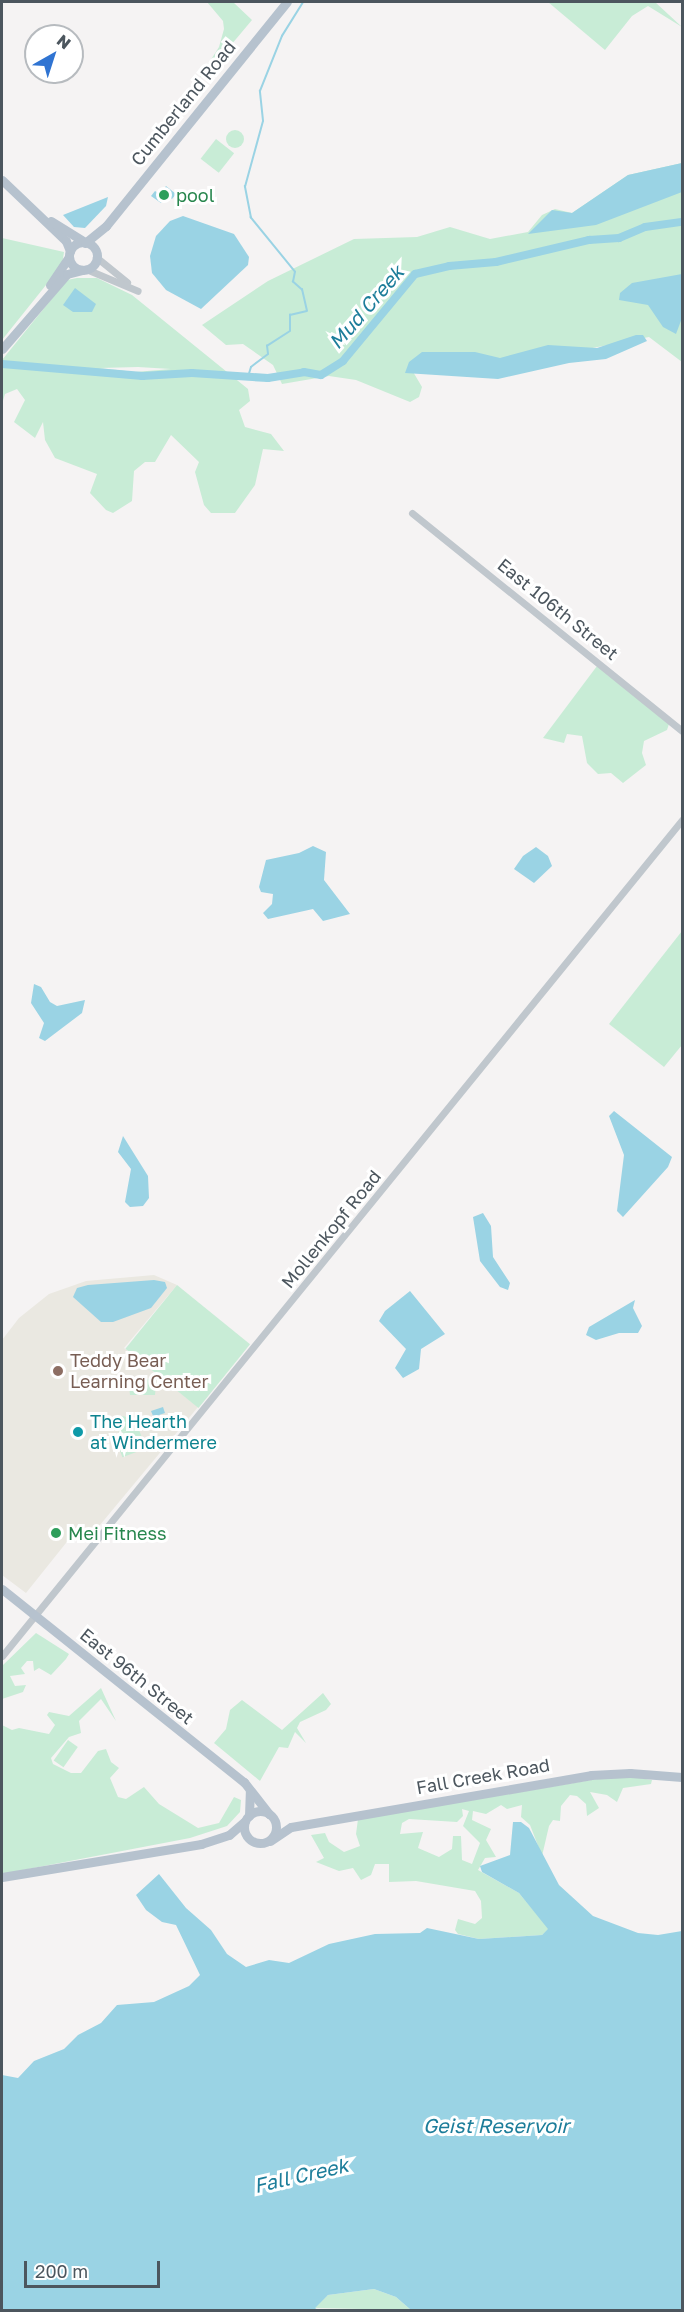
<!DOCTYPE html>
<html>
<head>
<meta charset="utf-8">
<style>
  body { margin:0 }
  #map { position:relative; width:684px; height:2312px; overflow:hidden; background:#f5f3f3; font-family:"Golos Text",sans-serif }
  div>[style] { position:absolute }
  [style*='--x'] { left:calc(var(--x)*1px); top:calc(var(--y)*1px); width:calc(var(--w)*1px); rotate:calc(var(--a)*1deg) }
  .commercial>* { inset:0; background:#eae8e1 }
  .green>* { inset:0; background:#c8ecd6; transform-origin:0 0 }
  .round { border-radius:50% }
  .water>* { inset:0; background:#9ad3e4 }
  .stream>* { height:1.5px; margin:-0.75px; padding:0 0.75px; transform-origin:0.75px; border-radius:0.75px; background:#9ad3e4 }
  .river>* { height:8px; margin:-4px; padding:0 4px; transform-origin:4px; border-radius:4px; background:#9ad3e4 }
  .minor>* { height:7px; margin:-3.5px; padding:0 3.5px; transform-origin:3.5px; border-radius:3.5px; background:#c0c7cd }
  .major>* { height:9px; margin:-4.5px; padding:0 4.5px; transform-origin:4.5px; border-radius:4.5px; background:#b6c2ce }
  .major>.ring { margin:-4.5px; padding:0; box-sizing:content-box; background:none; border:9px solid #b6c2ce; border-radius:50% }
  .dots>* { width:16px; height:16px; translate:-50% -50%; box-sizing:border-box; border:3px solid #fff; border-radius:50% }
  span { translate:-50% -50%; white-space:nowrap; text-align:center; line-height:1.15; -webkit-text-stroke:6px #fff; paint-order:stroke }
  .street-label { font-size:18px; color:#4c565e }
  .leisure-label { font-size:18px; color:#27864d }
  .left { translate:0 -50%; text-align:left }
  .education-label { font-size:18px; color:#785e54 }
  .culture-label { font-size:18px; color:#0d838f }
  .water-label { font-size:20px; color:#1c7d9a; font-style:italic }
  .frame { position:absolute; inset:0; border:3px solid #4c565e; pointer-events:none }
  .north { position:absolute; left:24px; top:24px; width:60px; height:60px; box-sizing:border-box; background:#fff; border:2px solid #b7bbbf; border-radius:50%; rotate:39deg; font-size:16px; font-weight:700; line-height:24px; text-align:center; color:#4c565e }
  .north::after { content:''; display:block; margin:auto; width:21px; height:27px; background:#3074d2; clip-path:polygon(50% 0,100% 100%,50% 72%,0 100%) }
  .scale { position:absolute; left:24px; top:2261px; width:136px; height:27px; box-sizing:border-box; border:3px solid #4c565e; border-top:0; padding-left:8px; font-size:18px; line-height:21px; white-space:nowrap; color:#4c565e; -webkit-text-stroke:4px #fff; paint-order:stroke }
</style>
</head>
<body>
<div id="map">
  <div class="commercial">
    <i style="clip-path:polygon(154px 1275px,177px 1285px,124px 1348px,198px 1407px,90px 1537px,78px 1528px,26px 1593px,2px 1575px,2px 1340px,19px 1318px,49px 1294px,86px 1281px)"></i>
  </div>
  <div class="green">
    <i style="clip-path:polygon(207px 2px,233px 2px,252px 20px,205px 76px,200px 77px,219px 47px,224px 29px,223px 21px)"></i>
    <i style="clip-path:polygon(548px 2px,655px 2px,682px 27px,648px 6px,632px 16px,605px 50px)"></i>
    <i class="round" style="left:226px;top:130px;width:18px;height:18px"></i>
    <i style="left:216px;top:139px;width:23px;height:25px;rotate:38deg"></i>
    <i style="clip-path:polygon(682px 163px,682px 362px,649px 337px,490px 368px,412px 370px,422px 387px,419px 397px,410px 402px,356px 380px,329px 376px,282px 384px,273px 365px,243px 344px,226px 345px,202px 325px,268px 281px,354px 239px,417px 237px,450px 227px,490px 239px,528px 232px,542px 215px,555px 209px,572px 213px,628px 175px)"></i>
    <i style="clip-path:polygon(2px 238px,64px 252px,62px 265px,2px 340px)"></i>
    <i style="clip-path:polygon(evenodd,77px 278px,97px 278px,132px 295px,248px 389px,250px 401px,239px 410px,245px 427px,271px 434px,284px 451px,263px 449px,255px 485px,235px 513px,211px 513px,204px 505px,195px 472px,199px 462px,171px 435px,155px 462px,145px 462px,134px 471px,132px 501px,113px 513px,106px 510px,90px 493px,97px 474px,55px 458px,45px 440px,43px 422px,35px 438px,14px 422px,25px 400px,17px 389px,5px 394px,2px 404px,2px 360px,67px 280px,77px 278px,138px 367px,171px 369px,135px 372px,100px 368px,138px 367px)"></i>
    <i style="clip-path:polygon(597px 666px,669px 724px,667px 730px,644px 741px,642px 753px,646px 765px,623px 783px,611px 773px,598px 774px,587px 763px,582px 736px,567px 734px,564px 743px,543px 738px)"></i>
    <i style="clip-path:polygon(682px 931px,682px 1045px,664px 1067px,609px 1024px)"></i>
    <i style="left:177px;top:1285px;width:94px;height:82px;rotate:39deg"></i>
    <i style="clip-path:polygon(149px 1379px,156px 1384px,155px 1395px,130px 1395px,129px 1385px)"></i>
    <i class="round" style="left:114px;top:1416px;width:16px;height:16px"></i>
    <i style="left:138px;top:1427px;width:23px;height:25px;rotate:70deg"></i>
    <i style="clip-path:polygon(36px 1633px,69px 1654px,66px 1659px,51px 1675px,39px 1668px,34px 1671px,33px 1661px,27px 1661px,21px 1668px,25px 1674px,10px 1676px,15px 1686px,26px 1685px,23px 1692px,2px 1699px,2px 1666px)"></i>
    <i style="clip-path:polygon(101px 1688px,116px 1721px,101px 1699px,79px 1721px,81px 1733px,69px 1737px,51px 1758px,53px 1764px,71px 1773px,81px 1773px,98px 1751px,106px 1749px,111px 1762px,119px 1768px,110px 1778px,118px 1797px,126px 1799px,144px 1787px,159px 1804px,198px 1828px,219px 1823px,234px 1797px,241px 1800px,240px 1812px,227px 1826px,190px 1838px,2px 1874px,2px 1725px,12px 1730px,19px 1728px,49px 1734px,55px 1725px,47px 1715px,49px 1712px,69px 1716px)"></i>
    <i style="clip-path:polygon(323px 1693px,331px 1704px,326px 1710px,300px 1722px,297px 1728px,306px 1743px,295px 1732px,288px 1748px,279px 1747px,260px 1781px,214px 1743px,226px 1729px,230px 1710px,242px 1700px,282px 1730px)"></i>
    <i style="left:68px;top:1740px;width:12px;height:25px;rotate:35deg"></i>
    <i style="clip-path:polygon(evenodd,621px 1775px,652px 1780px,651px 1784px,623px 1788px,617px 1802px,607px 1795px,590px 1792px,599px 1808px,587px 1816px,586px 1804px,577px 1796px,570px 1795px,561px 1806px,560px 1821px,553px 1820px,549px 1826px,542px 1856px,530px 1825px,521px 1817px,522px 1805px,507px 1809px,501px 1805px,486px 1814px,473px 1811px,472px 1820px,491px 1829px,486px 1840px,496px 1857px,485px 1858px,478px 1870px,519px 1893px,549px 1929px,542px 1935px,479px 1939px,458px 1934px,455px 1930px,458px 1919px,475px 1924px,482px 1918px,481px 1901px,475px 1891px,416px 1881px,389px 1882px,389px 1864px,375px 1864px,371px 1875px,361px 1880px,353px 1868px,339px 1871px,316px 1862px,324px 1858px,311px 1835px,325px 1833px,329px 1842px,344px 1852px,360px 1846px,356px 1834px,358px 1819px,621px 1775px,462px 1809px,469px 1811px,463px 1826px,480px 1843px,472px 1864px,462px 1860px,461px 1836px,453px 1836px,452px 1849px,439px 1857px,418px 1848px,423px 1832px,400px 1834px,402px 1823px,409px 1819px,457px 1822px,463px 1816px,462px 1809px)"></i>
    <i style="clip-path:polygon(374px 2289px,396px 2297px,411px 2310px,314px 2308px,328px 2295px)"></i>
  </div>
  <div class="water">
    <i style="clip-path:polygon(682px 163px,682px 192px,596px 225px,528px 234px,552px 210px,572px 213px,628px 175px)"></i>
    <i style="clip-path:polygon(166px 186px,176px 194px,172px 199px,167px 195px,161px 203px,151px 196px,155px 191px,160px 194px)"></i>
    <i style="clip-path:polygon(108px 197px,106px 206px,85px 228px,74px 227px,63px 215px)"></i>
    <i style="clip-path:polygon(183px 216px,234px 234px,249px 257px,248px 265px,201px 309px,166px 290px,152px 273px,150px 256px,156px 236px,170px 221px)"></i>
    <i style="clip-path:polygon(682px 274px,682px 318px,676px 334px,663px 327px,648px 305px,619px 300px,620px 293px,632px 283px)"></i>
    <i style="clip-path:polygon(75px 288px,96px 304px,92px 312px,73px 312px,63px 305px)"></i>
    <i style="clip-path:polygon(636px 335px,643px 335px,647px 341px,606px 359px,569px 363px,498px 379px,405px 373px,409px 362px,422px 352px,475px 352px,500px 358px,548px 345px,597px 348px)"></i>
    <i style="clip-path:polygon(313px 846px,326px 852px,324px 880px,350px 914px,323px 921px,313px 909px,268px 919px,263px 913px,272px 904px,273px 894px,261px 892px,259px 887px,266px 860px,299px 853px)"></i>
    <i style="clip-path:polygon(536px 847px,548px 856px,552px 866px,534px 883px,514px 869px,523px 856px)"></i>
    <i style="clip-path:polygon(34px 984px,41px 987px,50px 1002px,57px 1006px,85px 1000px,82px 1013px,45px 1041px,39px 1038px,44px 1023px,31px 1003px)"></i>
    <i style="clip-path:polygon(614px 1111px,672px 1157px,668px 1167px,623px 1217px,617px 1211px,624px 1155px,609px 1116px)"></i>
    <i style="clip-path:polygon(123px 1136px,148px 1176px,149px 1198px,143px 1206px,130px 1207px,125px 1202px,131px 1169px,118px 1152px)"></i>
    <i style="clip-path:polygon(483px 1213px,491px 1226px,493px 1257px,510px 1283px,508px 1290px,500px 1287px,480px 1261px,473px 1217px)"></i>
    <i style="clip-path:polygon(154px 1280px,165px 1282px,167px 1288px,151px 1308px,113px 1322px,101px 1322px,73px 1297px,77px 1288px,88px 1285px)"></i>
    <i style="clip-path:polygon(410px 1291px,445px 1334px,421px 1349px,419px 1369px,403px 1378px,395px 1368px,406px 1349px,379px 1321px,385px 1311px)"></i>
    <i style="clip-path:polygon(635px 1300px,633px 1308px,642px 1326px,638px 1333px,619px 1333px,596px 1340px,586px 1335px,589px 1327px)"></i>
    <i style="clip-path:polygon(163px 1407px,165px 1413px,159px 1415px,163px 1425px,151px 1429px,149px 1423px,155px 1421px,151px 1411px)"></i>
    <i style="clip-path:polygon(513px 1822px,521px 1822px,529px 1828px,559px 1885px,593px 1916px,638px 1933px,658px 1935px,682px 1931px,682px 2310px,411px 2310px,396px 2297px,374px 2289px,328px 2295px,315px 2308px,318px 2310px,2px 2310px,2px 2075px,18px 2078px,34px 2061px,64px 2049px,78px 2035px,101px 2023px,117px 2005px,154px 2002px,189px 1986px,200px 1975px,176px 1925px,162px 1922px,146px 1910px,136px 1895px,159px 1874px,186px 1908px,211px 1930px,227px 1954px,246px 1967px,269px 1960px,289px 1963px,329px 1944px,375px 1934px,420px 1933px,427px 1928px,479px 1939px,542px 1935px,548px 1929px,519px 1893px,482px 1872px,480px 1866px,510px 1855px)"></i>
  </div>
  <div class="stream">
    <i style="--x:248;--y:377;--w:10;--a:-73"></i>
    <i style="--x:251;--y:367;--w:21;--a:-37"></i>
    <i style="--x:268;--y:354;--w:8;--a:-97"></i>
    <i style="--x:267;--y:346;--w:27;--a:-33"></i>
    <i style="--x:290;--y:331;--w:16;--a:-90"></i>
    <i style="--x:290;--y:315;--w:17;--a:-13"></i>
    <i style="--x:307;--y:311;--w:22;--a:-103"></i>
    <i style="--x:302;--y:290;--w:12;--a:-138"></i>
    <i style="--x:293;--y:282;--w:10;--a:-79"></i>
    <i style="--x:295;--y:272;--w:70;--a:-129.2"></i>
    <i style="--x:251;--y:218;--w:32;--a:-101"></i>
    <i style="--x:245;--y:187;--w:68;--a:-74.7"></i>
    <i style="--x:263;--y:121;--w:30;--a:-96"></i>
    <i style="--x:260;--y:91;--w:59;--a:-68.2"></i>
    <i style="--x:282;--y:36;--w:40;--a:-58"></i>
  </div>
  <div class="river">
    <i style="--x:2;--y:364;--w:141;--a:4.9"></i>
    <i style="--x:142;--y:376;--w:50;--a:-3.4"></i>
    <i style="--x:192;--y:373;--w:76;--a:3.8"></i>
    <i style="--x:268;--y:378;--w:36;--a:-9"></i>
    <i style="--x:304;--y:372;--w:17;--a:10"></i>
    <i style="--x:321;--y:375;--w:26;--a:-32"></i>
    <i style="--x:343;--y:361;--w:113;--a:-50.4"></i>
    <i style="--x:415;--y:274;--w:35;--a:-13"></i>
    <i style="--x:449;--y:266;--w:47;--a:-4.9"></i>
    <i style="--x:496;--y:262;--w:96;--a:-13.3"></i>
    <i style="--x:589;--y:240;--w:30;--a:-4"></i>
    <i style="--x:619;--y:238;--w:28;--a:-23"></i>
    <i style="--x:645;--y:227;--w:37;--a:-8"></i>
  </div>
  <div class="minor">
    <i style="--x:96;--y:257;--w:40;--a:39"></i>
    <i style="--x:86;--y:269;--w:56;--a:22.9"></i>
    <i style="--x:412;--y:513;--w:347;--a:38.9"></i>
    <i style="--x:2;--y:1656;--w:1078;--a:-50.88"></i>
  </div>
  <div class="major">
    <i style="--x:2;--y:180;--w:88;--a:43.6"></i>
    <i style="--x:66;--y:241;--w:11;--a:68"></i>
    <i style="--x:51;--y:221;--w:39;--a:32"></i>
    <i class="ring" style="left:69px;top:242px;width:19px;height:19px"></i>
    <i style="--x:85;--y:243;--w:27;--a:-39"></i>
    <i style="--x:106;--y:226;--w:288;--a:-51.1"></i>
    <i style="--x:50;--y:285;--w:34;--a:-56"></i>
    <i style="--x:2;--y:349;--w:99;--a:-49.1"></i>
    <i style="--x:67;--y:274;--w:16;--a:-15"></i>
    <i style="--x:2;--y:1589;--w:310;--a:38.6"></i>
    <i style="--x:244;--y:1782;--w:41;--a:52"></i>
    <i class="ring" style="left:244px;top:1811px;width:23px;height:23px"></i>
    <i style="--x:249;--y:1816;--w:26;--a:-88"></i>
    <i style="--x:270;--y:1841;--w:25;--a:-34"></i>
    <i style="--x:291;--y:1827;--w:304;--a:-9.8"></i>
    <i style="--x:591;--y:1775;--w:39;--a:-3"></i>
    <i style="--x:630;--y:1773;--w:52;--a:4.4"></i>
    <i style="--x:2;--y:1877;--w:202;--a:-9.4"></i>
    <i style="--x:201;--y:1844;--w:29;--a:-18"></i>
    <i style="--x:229;--y:1835;--w:21;--a:-41"></i>
  </div>
  <div class="dots">
    <i style="left:164px;top:195px;background:#2e9e5b"></i>
    <i style="left:58px;top:1371px;background:#8d6e63"></i>
    <i style="left:78px;top:1432px;background:#0f9aa8"></i>
    <i style="left:56px;top:1533px;background:#2e9e5b"></i>
  </div>
  <div class="street-label">
    <span style="left:183px;top:103px;rotate:-51deg">Cumberland Road</span>
    <span style="left:558px;top:609px;rotate:39deg">East 106th Street</span>
    <span style="left:331px;top:1229px;rotate:-51deg">Mollenkopf Road</span>
    <span style="left:137px;top:1676px;rotate:39deg">East 96th Street</span>
    <span style="left:483px;top:1776px;rotate:-10deg">Fall Creek Road</span>
  </div>
  <div class="leisure-label">
    <span class="left" style="left:176px;top:195px">pool</span>
    <span class="left" style="left:68px;top:1533px">Mei Fitness</span>
  </div>
  <div class="education-label">
    <span class="left" style="left:70px;top:1371px">Teddy Bear<br>Learning Center</span>
  </div>
  <div class="culture-label">
    <span class="left" style="left:90px;top:1432px">The Hearth<br>at Windermere</span>
  </div>
  <div class="water-label">
    <span style="left:366px;top:307px;rotate:-49deg">Mud Creek</span>
    <span style="left:496px;top:2125px">Geist Reservoir</span>
    <span style="left:301px;top:2175px;rotate:-13deg">Fall Creek</span>
  </div>
  <div class="frame"></div>
  <div class="north">N</div>
  <div class="scale">200 m</div>
</div>
</body>
</html>
